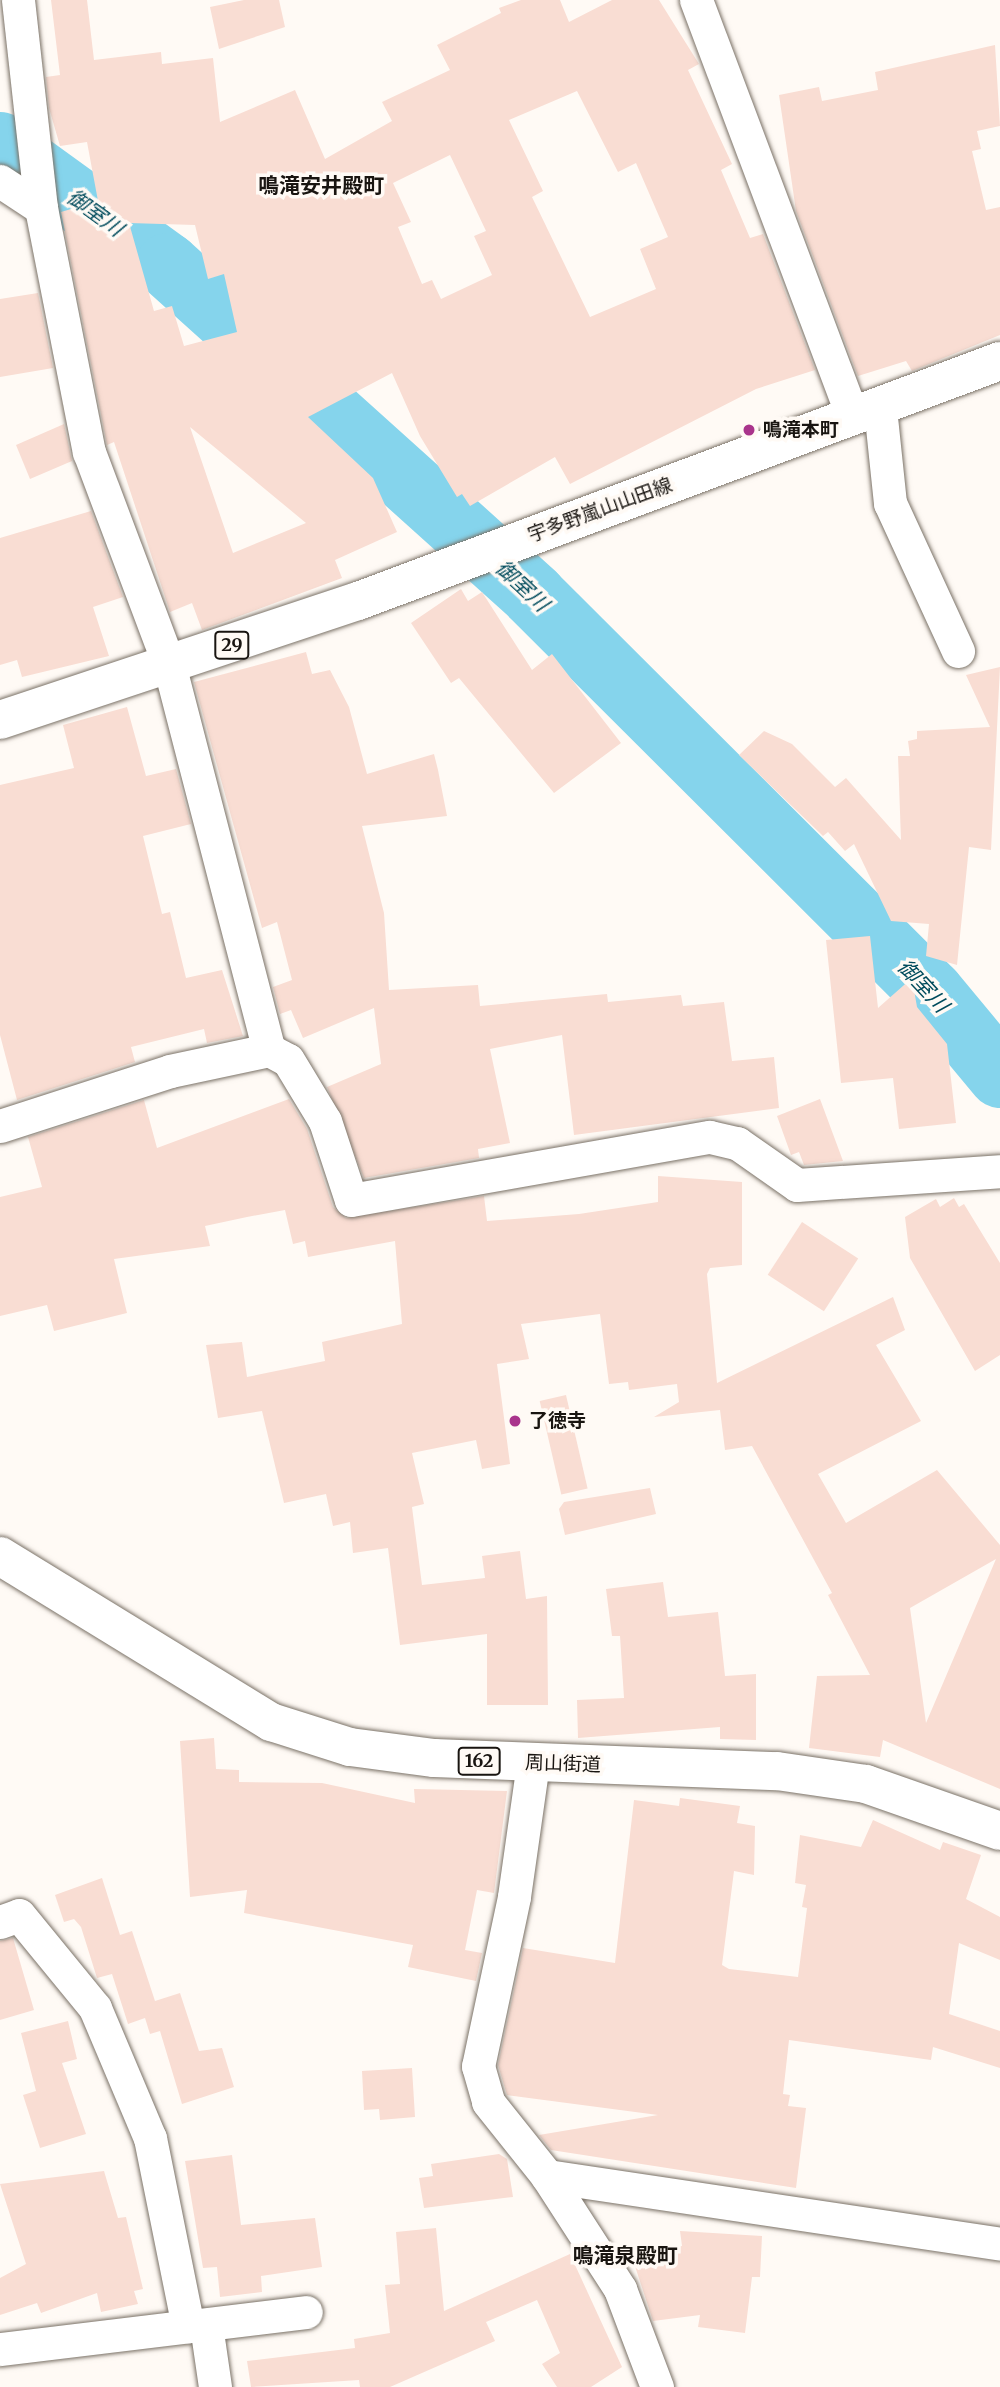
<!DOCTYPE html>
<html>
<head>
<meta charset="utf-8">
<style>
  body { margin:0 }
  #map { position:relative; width:1000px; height:2387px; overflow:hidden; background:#fffaf5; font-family:Merriweather,"Noto Sans JP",serif }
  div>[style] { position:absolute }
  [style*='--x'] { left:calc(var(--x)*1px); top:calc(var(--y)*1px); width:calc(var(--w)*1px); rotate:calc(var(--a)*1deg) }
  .river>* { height:65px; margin:-32.5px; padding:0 32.5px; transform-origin:32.5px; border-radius:32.5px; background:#85d4ec }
  .building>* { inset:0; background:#f9ddd3; transform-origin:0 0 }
  .roads { filter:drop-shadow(0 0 2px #7b7267) drop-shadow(0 0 2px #7b7267) }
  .street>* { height:33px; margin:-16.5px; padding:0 16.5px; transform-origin:16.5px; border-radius:16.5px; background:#fff }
  .primary>* { height:38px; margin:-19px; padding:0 19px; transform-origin:19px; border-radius:19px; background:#fff }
  .highway>* { height:38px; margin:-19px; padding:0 19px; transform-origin:19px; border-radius:19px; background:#fff }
  .dots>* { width:19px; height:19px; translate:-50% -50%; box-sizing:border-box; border:4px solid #fffaf5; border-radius:50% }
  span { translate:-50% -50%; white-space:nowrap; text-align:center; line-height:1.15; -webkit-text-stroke:7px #fffaf5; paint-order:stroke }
  .shield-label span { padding:2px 5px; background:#fffaf5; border:2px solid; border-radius:5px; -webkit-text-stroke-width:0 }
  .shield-label { font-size:18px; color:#191511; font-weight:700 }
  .poi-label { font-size:19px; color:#191511; font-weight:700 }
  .left { translate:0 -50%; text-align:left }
  .street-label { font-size:19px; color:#191511 }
  .neighbourhood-label { font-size:21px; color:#191511; font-weight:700 }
  .water-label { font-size:21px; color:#014b5c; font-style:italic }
</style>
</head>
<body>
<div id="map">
  <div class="river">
    <i style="--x:0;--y:144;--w:206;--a:35.9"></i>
    <i style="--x:167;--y:265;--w:493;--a:42"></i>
    <i style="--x:533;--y:595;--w:562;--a:44.93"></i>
    <i style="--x:931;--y:992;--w:108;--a:50.3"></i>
  </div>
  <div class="building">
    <i style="clip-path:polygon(evenodd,51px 0,87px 0,94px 60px,161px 52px,162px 64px,213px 58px,220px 122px,295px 90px,325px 159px,392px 121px,382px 102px,450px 70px,437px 45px,501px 13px,499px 8px,521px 0,560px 0,569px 22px,612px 0,659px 0,699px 64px,688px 70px,732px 164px,721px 170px,750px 238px,763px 234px,815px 370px,756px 389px,570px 484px,555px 457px,470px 506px,462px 494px,457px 497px,420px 436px,392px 373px,308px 417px,373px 478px,397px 532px,335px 560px,342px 578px,202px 630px,192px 603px,170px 612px,114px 442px,107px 445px,61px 212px,98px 201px,87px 142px,60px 146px,49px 108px,46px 77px,60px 75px,51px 0,577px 91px,618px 172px,636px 163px,668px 237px,640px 249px,656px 289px,590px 317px,532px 197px,543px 191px,509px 120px,577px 91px,51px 0,450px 155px,486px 231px,474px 236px,492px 275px,441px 299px,432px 280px,422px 284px,398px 227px,411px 222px,393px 183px,450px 155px,51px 0,129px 223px,195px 225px,208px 279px,224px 274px,237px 332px,184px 346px,172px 306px,154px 311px,129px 223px,51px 0,190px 427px,306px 523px,233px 553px,190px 427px)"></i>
    <i style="clip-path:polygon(244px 0,279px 0,285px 27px,219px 49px,210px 7px)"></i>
    <i style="clip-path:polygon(995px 45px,1000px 126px,977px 131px,981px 149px,972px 151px,986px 210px,1000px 207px,1000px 335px,912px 371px,906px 361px,858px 376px,796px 211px,779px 95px,819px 87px,822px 101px,878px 90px,875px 72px)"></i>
    <i style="clip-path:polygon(38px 293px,53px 368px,0 377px,0 299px)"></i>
    <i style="clip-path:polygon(64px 424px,72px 461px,30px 479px,16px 445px)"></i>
    <i style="clip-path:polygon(91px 511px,123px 597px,93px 607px,109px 656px,22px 677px,17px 660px,0 665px,0 538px)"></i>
    <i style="clip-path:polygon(461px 589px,468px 601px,482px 592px,532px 670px,552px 654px,621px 743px,554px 793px,459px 678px,451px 683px,411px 623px)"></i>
    <i style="clip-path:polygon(306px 652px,312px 674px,330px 670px,349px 707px,367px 774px,434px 754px,438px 770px,447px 816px,362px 826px,384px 913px,389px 990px,478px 985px,480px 1006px,607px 994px,608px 1002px,681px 995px,683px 1006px,724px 1002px,732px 1061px,774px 1057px,779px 1108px,574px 1135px,562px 1035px,490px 1049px,510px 1143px,478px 1149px,479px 1158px,364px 1178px,327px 1087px,381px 1064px,374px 1008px,303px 1038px,291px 1010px,280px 1014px,273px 987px,292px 980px,277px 922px,262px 928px,194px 682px)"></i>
    <i style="clip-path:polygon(1000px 667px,991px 850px,969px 847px,957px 965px,926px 956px,929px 924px,891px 921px,854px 844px,845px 851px,828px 832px,823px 836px,739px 755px,764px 731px,792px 744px,835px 787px,846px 778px,901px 840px,898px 756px,910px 756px,908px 741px,917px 739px,917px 731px,990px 727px,966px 675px)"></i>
    <i style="clip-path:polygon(127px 707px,146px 776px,176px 769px,191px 824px,143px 836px,162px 914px,170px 912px,186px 978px,222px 970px,243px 1036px,207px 1043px,204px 1029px,131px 1047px,135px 1062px,17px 1100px,0 1035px,0 785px,74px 768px,63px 725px)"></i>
    <i style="clip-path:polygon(870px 936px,878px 1008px,912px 978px,917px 1007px,947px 1044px,956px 1123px,899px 1129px,893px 1078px,841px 1083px,826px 940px)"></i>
    <i style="clip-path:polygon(evenodd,289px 1099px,307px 1129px,333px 1207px,346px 1218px,484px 1196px,487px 1221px,579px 1214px,658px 1202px,658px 1176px,742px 1182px,742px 1265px,710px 1268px,707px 1274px,717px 1383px,893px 1297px,905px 1330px,876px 1345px,921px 1421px,818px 1474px,846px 1523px,937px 1470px,1000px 1545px,1000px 1789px,883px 1740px,880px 1757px,809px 1748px,817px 1676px,870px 1675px,828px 1595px,832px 1593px,752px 1446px,725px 1450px,720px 1410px,654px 1417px,679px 1402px,677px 1384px,629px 1390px,628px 1382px,609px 1384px,600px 1314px,521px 1324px,529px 1359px,497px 1364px,510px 1464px,482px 1469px,476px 1440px,412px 1453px,424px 1504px,412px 1507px,422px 1585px,485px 1578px,482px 1556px,520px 1551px,526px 1599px,547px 1596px,548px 1705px,487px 1705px,487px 1634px,400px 1645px,388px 1548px,353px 1553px,350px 1522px,333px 1526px,326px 1494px,284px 1503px,262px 1411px,218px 1418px,206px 1345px,242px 1342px,247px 1377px,325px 1361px,322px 1342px,402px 1324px,395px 1241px,308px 1257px,305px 1241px,293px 1244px,285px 1210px,247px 1217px,205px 1226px,210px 1246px,114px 1259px,127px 1313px,54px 1331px,47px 1305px,0 1316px,0 1197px,42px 1187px,28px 1137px,144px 1100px,157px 1148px,289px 1099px,996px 1559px,926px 1723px,910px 1608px,996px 1559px)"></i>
    <i style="clip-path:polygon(820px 1099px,843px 1161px,804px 1165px,799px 1152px,791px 1155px,777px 1116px)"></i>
    <i style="clip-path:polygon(954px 1198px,959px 1207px,964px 1204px,1000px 1263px,1000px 1355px,975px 1371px,910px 1258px,905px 1217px,936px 1199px,940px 1207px)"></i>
    <i style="left:802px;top:1222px;width:67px;height:63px;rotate:33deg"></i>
    <i style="left:566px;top:1395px;width:96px;height:27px;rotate:77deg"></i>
    <i style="clip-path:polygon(650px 1488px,656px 1514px,565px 1535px,559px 1509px,564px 1502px)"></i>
    <i style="clip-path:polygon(663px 1582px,668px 1617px,718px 1612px,725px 1676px,756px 1674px,756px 1740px,720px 1739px,720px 1727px,578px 1738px,577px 1700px,624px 1698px,620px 1636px,612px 1636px,606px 1589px)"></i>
    <i style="clip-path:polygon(214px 1738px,216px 1769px,239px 1770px,239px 1782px,322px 1783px,415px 1803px,414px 1789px,507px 1791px,494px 1893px,477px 1890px,465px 1950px,482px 1953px,476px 1981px,408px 1967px,413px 1945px,244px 1913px,247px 1890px,190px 1897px,180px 1741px)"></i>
    <i style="clip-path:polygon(680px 1798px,740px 1806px,737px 1823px,755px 1826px,754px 1875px,734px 1871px,722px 1965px,729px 1969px,798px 1977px,807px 1908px,802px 1907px,806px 1885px,795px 1883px,800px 1835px,861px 1847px,873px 1820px,940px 1850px,943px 1842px,981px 1855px,966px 1899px,1000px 1917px,1000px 1960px,959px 1943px,949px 2014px,1000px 2031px,1000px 2068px,933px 2047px,931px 2060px,789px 2040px,783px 2094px,790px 2095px,788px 2106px,806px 2108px,796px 2188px,551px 2150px,539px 2135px,658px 2115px,507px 2095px,498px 2065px,523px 1948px,615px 1963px,634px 1800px,679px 1806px)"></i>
    <i style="clip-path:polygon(102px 1878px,120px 1935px,132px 1931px,155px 2001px,180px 1993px,199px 2051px,222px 2048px,234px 2087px,182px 2104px,160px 2031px,150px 2034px,145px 2018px,128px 2024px,112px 1974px,97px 1978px,81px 1927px,74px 1919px,64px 1922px,55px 1895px)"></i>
    <i style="clip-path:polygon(13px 1938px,34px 2010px,0 2020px,0 1941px)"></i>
    <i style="clip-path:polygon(68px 2021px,77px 2059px,62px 2063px,86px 2134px,40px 2148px,23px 2095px,36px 2091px,21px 2033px)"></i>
    <i style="clip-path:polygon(412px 2068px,415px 2117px,380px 2120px,379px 2109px,364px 2110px,362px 2071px)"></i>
    <i style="clip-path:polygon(499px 2154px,507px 2159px,513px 2197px,424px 2208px,419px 2178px,433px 2176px,431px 2164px)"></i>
    <i style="clip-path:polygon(232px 2155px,241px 2225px,315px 2218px,322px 2267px,261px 2276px,262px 2292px,220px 2297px,217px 2267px,203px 2268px,185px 2161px)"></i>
    <i style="clip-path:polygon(104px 2171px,118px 2218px,126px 2217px,143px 2289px,134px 2291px,138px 2304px,101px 2312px,97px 2293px,41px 2313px,37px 2303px,0 2315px,0 2278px,26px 2264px,0 2184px)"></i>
    <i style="clip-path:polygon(436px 2228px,444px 2311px,570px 2254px,622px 2367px,591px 2387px,557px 2387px,542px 2364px,560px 2353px,537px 2300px,486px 2322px,495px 2341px,390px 2387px,360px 2387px,359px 2380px,251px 2387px,247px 2361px,355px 2348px,354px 2339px,390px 2333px,385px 2285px,400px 2284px,396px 2232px)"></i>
    <i style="clip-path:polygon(680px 2231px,762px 2236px,760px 2277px,752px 2277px,745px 2333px,698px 2327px,700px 2315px,653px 2321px,631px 2254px,682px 2246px)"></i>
  </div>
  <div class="roads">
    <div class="street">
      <i style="--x:18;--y:0;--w:209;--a:83.7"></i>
      <i style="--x:41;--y:208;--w:249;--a:78.9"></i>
      <i style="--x:89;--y:452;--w:231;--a:69.4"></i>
      <i style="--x:170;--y:668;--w:395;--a:75.5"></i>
      <i style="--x:269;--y:1050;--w:21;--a:28"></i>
      <i style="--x:288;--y:1060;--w:71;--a:58.8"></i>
      <i style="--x:325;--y:1121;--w:83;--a:71.8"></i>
      <i style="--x:351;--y:1200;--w:364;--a:-10"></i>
      <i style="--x:710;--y:1137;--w:28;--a:13"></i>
      <i style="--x:737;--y:1143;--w:73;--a:35"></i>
      <i style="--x:797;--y:1185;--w:203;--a:-3.9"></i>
      <i style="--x:696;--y:0;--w:446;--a:69.4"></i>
      <i style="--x:0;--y:181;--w:49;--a:33.4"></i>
      <i style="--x:880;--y:408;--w:96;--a:84"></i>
      <i style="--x:890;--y:503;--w:163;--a:65.3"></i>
      <i style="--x:0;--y:1126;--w:179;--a:-17.9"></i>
      <i style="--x:170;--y:1071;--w:101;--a:-12"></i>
      <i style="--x:533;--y:1763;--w:135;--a:98.1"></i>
      <i style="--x:514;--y:1897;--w:173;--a:102"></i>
      <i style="--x:478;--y:2066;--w:37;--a:74"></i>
      <i style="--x:488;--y:2102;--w:95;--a:51.4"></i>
      <i style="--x:547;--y:2176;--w:135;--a:57.1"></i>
      <i style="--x:620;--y:2289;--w:105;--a:69.3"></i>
      <i style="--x:0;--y:1922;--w:20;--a:-20"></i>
      <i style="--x:19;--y:1915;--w:120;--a:50.7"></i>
      <i style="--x:95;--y:2008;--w:141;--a:67.1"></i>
      <i style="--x:150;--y:2138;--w:192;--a:78.6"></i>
      <i style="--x:547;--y:2176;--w:458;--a:8.5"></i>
      <i style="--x:206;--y:2325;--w:63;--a:81.7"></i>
      <i style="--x:0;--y:2349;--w:308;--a:-6.9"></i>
    </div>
    <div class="primary">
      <i style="--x:0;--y:720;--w:377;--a:-18.4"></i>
      <i style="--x:358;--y:601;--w:685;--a:-20.5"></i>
    </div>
    <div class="highway">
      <i style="--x:0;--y:1556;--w:318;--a:31.5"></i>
      <i style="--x:271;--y:1722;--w:83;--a:17.6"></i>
      <i style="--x:350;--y:1747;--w:85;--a:7.5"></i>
      <i style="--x:434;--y:1758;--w:343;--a:2.2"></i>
      <i style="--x:777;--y:1771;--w:90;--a:8.3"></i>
      <i style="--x:866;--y:1784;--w:142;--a:19.3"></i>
    </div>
  </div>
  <div class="dots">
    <i style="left:749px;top:430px;background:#a9348c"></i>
    <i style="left:515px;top:1421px;background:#a9348c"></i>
  </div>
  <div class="shield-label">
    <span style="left:232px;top:645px">29</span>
    <span style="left:479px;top:1761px">162</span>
  </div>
  <div class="poi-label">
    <span class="left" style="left:763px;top:430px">鳴滝本町</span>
    <span class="left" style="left:529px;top:1421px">了徳寺</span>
  </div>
  <div class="street-label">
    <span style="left:600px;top:510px;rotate:-20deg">宇多野嵐山山田線</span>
    <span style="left:563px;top:1764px;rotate:2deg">周山街道</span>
  </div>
  <div class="neighbourhood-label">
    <span style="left:321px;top:186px">鳴滝安井殿町</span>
    <span style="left:625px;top:2256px">鳴滝泉殿町</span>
  </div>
  <div class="water-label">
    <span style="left:95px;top:213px;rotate:36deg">御室川</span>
    <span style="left:522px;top:586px;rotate:43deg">御室川</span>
    <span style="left:923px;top:986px;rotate:47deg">御室川</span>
  </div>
</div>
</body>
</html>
